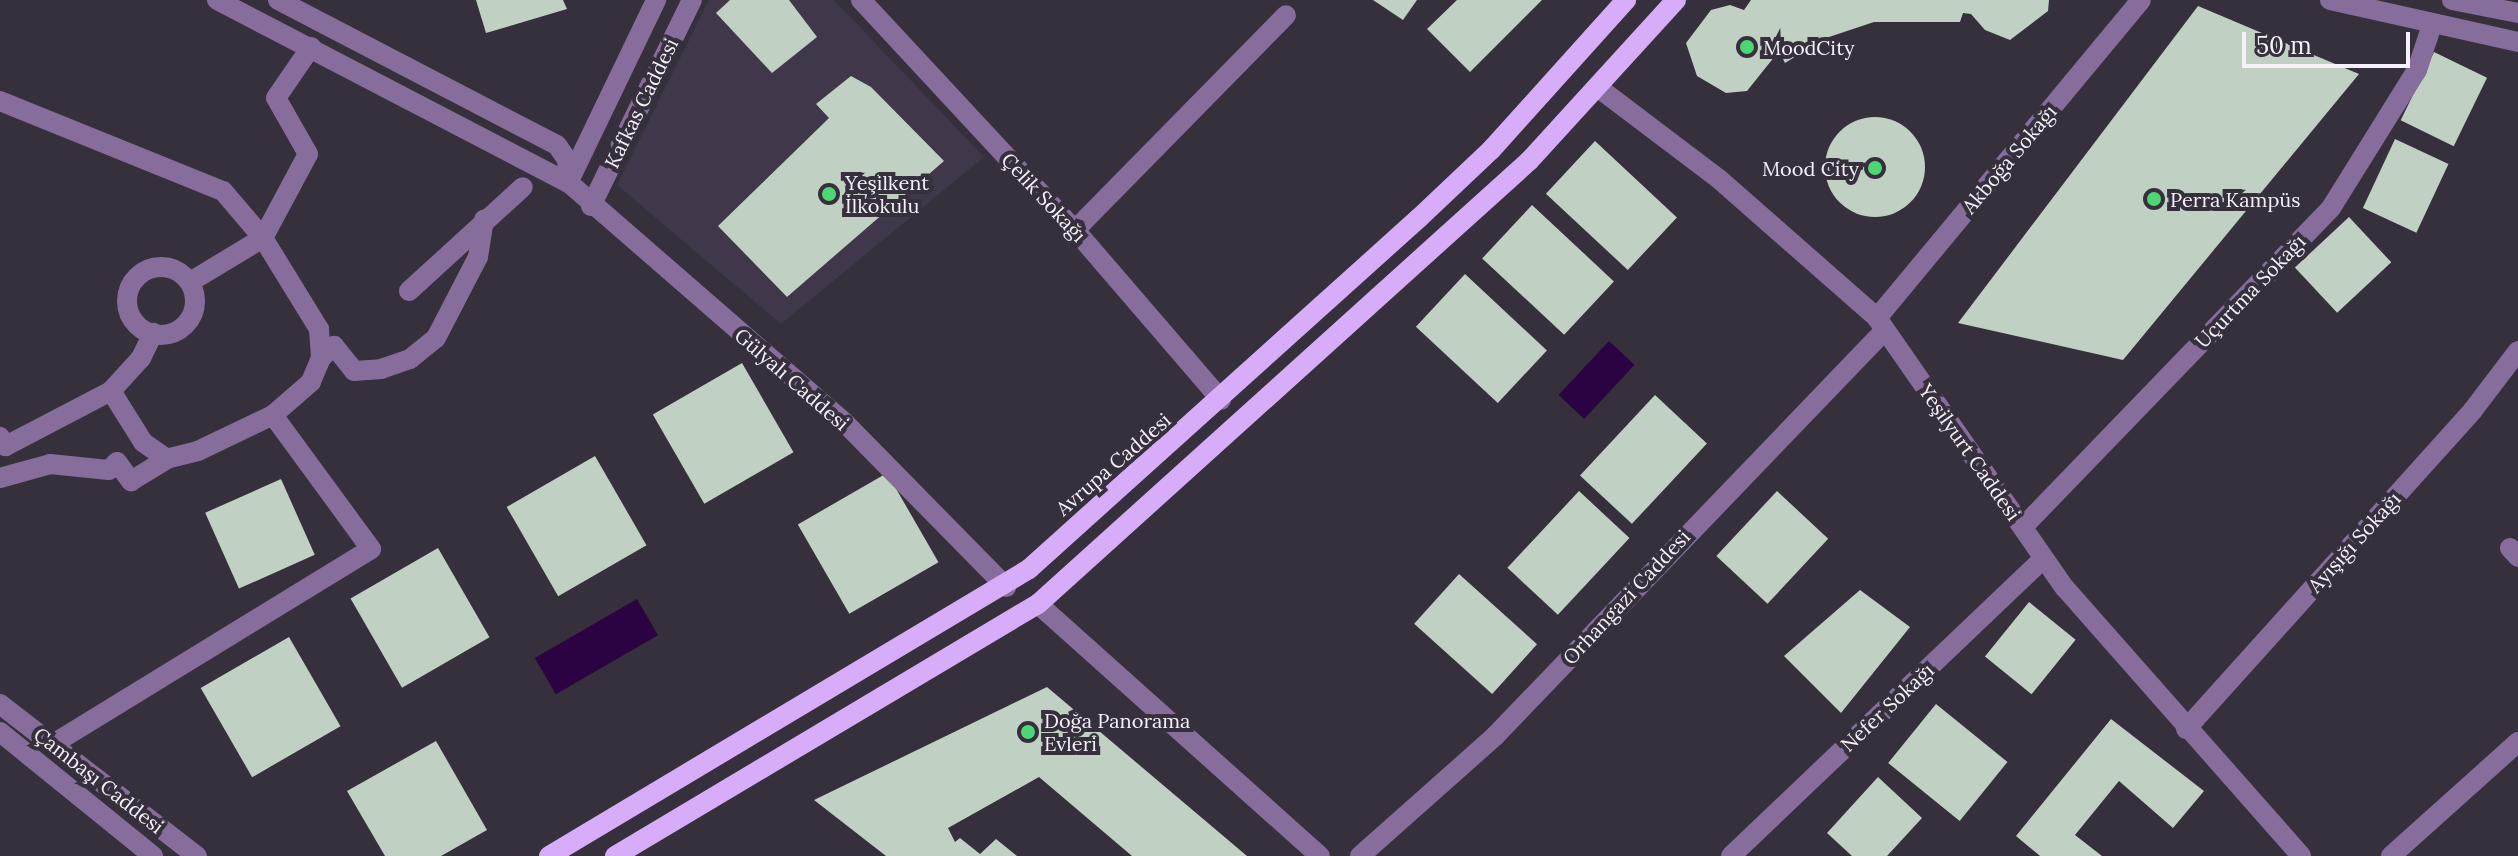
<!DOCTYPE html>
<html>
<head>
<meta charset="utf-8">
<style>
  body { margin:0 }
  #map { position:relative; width:2518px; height:856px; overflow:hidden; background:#362f3c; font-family:Lora,serif }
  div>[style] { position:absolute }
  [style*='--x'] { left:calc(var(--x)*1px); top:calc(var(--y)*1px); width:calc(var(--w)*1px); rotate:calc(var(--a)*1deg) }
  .built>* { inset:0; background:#41374a }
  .water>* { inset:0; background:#2c0342; transform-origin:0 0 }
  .building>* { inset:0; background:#c0d0c3; transform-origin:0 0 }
  .round { border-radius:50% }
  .minor>* { height:20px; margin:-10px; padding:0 10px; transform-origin:10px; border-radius:10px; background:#876d9c }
  .minor>.ring { margin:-10px; padding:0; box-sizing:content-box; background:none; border:20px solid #876d9c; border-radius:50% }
  .major>* { height:20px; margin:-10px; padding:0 10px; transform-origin:10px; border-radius:10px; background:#d7acf9 }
  .dots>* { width:22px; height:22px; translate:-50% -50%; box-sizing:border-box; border:4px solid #362f3c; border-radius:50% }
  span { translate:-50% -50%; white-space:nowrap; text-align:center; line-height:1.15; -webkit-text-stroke:8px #362f3c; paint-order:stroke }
  .poi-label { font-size:20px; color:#f5f0f9 }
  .left { translate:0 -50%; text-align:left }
  .right { translate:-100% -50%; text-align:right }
  .street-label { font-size:20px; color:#f5f0f9 }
  .scale { position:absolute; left:2242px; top:32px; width:168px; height:36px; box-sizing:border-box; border:4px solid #f5f0f9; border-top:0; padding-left:10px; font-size:24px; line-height:28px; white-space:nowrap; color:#f5f0f9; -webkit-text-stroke:6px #362f3c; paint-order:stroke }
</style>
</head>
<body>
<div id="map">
  <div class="built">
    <i style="clip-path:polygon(709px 0,834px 0,984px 157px,781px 324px,617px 185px)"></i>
  </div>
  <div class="water">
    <i style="left:1609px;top:341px;width:35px;height:74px;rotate:43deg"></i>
    <i style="left:637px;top:599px;width:42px;height:118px;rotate:60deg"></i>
  </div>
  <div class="building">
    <i style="clip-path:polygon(476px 0,563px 0,567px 9px,486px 33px)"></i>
    <i style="clip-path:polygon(730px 0,789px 0,817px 37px,772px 73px,716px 13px)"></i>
    <i style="clip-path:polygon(1373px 0,1417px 0,1403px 20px)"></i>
    <i style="clip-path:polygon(1457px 0,1542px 0,1470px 72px,1427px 29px)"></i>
    <i style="clip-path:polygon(1751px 0,2049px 0,2048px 11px,2010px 40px,1985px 30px,1971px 14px,1963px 13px,1960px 22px,1874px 22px,1826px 38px,1785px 63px,1779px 51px,1747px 91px,1726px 93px,1697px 76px,1686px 43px,1711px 10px,1730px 5px,1744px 10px)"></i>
    <i style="clip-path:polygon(2198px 6px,2359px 74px,2123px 360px,1958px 323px)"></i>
    <i style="left:2434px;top:52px;width:59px;height:76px;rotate:26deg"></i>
    <i style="clip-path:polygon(851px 76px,871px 87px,944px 161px,787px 297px,718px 226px,829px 118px,816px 104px)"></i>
    <i class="round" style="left:1825px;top:117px;width:100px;height:100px"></i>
    <i style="left:2395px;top:139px;width:59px;height:76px;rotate:25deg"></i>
    <i style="left:1595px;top:141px;width:112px;height:72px;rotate:43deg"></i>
    <i style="left:1532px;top:205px;width:112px;height:73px;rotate:43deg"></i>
    <i style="left:2349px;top:217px;width:62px;height:74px;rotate:47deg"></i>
    <i style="left:1465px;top:274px;width:112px;height:72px;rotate:43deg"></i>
    <i style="left:742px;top:363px;width:103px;height:103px;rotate:60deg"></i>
    <i style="left:1655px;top:395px;width:71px;height:110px;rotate:43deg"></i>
    <i style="left:595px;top:456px;width:103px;height:102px;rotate:60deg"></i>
    <i style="left:887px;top:473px;width:103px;height:103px;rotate:60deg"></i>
    <i style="left:281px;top:479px;width:83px;height:83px;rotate:66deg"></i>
    <i style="left:1579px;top:491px;width:69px;height:105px;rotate:43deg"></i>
    <i style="left:1777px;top:491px;width:70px;height:89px;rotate:43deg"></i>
    <i style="left:438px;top:548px;width:103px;height:101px;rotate:60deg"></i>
    <i style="left:1459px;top:574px;width:105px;height:67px;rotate:42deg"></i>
    <i style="clip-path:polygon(1860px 590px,1910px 627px,1841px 713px,1784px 656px)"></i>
    <i style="left:2029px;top:602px;width:60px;height:70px;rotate:39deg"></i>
    <i style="left:289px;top:637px;width:103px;height:102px;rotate:60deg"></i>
    <i style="clip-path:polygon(1047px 687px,1247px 856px,1132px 856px,1039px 777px,948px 828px,955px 842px,960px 838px,980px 854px,996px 839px,1017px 856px,886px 856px,814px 800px)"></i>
    <i style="left:1936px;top:704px;width:92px;height:76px;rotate:39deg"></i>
    <i style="clip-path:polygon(2111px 719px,2204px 791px,2173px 828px,2119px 781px,2075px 835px,2102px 856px,2040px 856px,2016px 836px)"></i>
    <i style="clip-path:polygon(436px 741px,487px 830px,441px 856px,385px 856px,347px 791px)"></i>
    <i style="clip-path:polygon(1878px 777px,1922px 818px,1887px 856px,1852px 856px,1827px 833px)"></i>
  </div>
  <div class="minor">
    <i style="--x:217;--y:0;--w:397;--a:27.5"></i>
    <i style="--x:569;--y:183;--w:366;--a:41"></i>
    <i style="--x:845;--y:423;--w:230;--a:45.5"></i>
    <i style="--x:278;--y:0;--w:314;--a:27.5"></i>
    <i style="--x:557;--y:145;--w:18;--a:56"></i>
    <i style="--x:567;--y:160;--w:23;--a:85"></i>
    <i style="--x:861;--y:0;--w:314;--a:47.1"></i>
    <i style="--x:1075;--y:230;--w:224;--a:49.3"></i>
    <i style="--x:2330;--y:0;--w:193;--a:12.6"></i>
    <i style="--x:2452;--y:0;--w:67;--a:11.1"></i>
    <i style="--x:1600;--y:89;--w:149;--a:37.1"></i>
    <i style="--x:1719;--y:179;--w:210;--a:41.3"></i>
    <i style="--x:1877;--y:318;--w:329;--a:55.2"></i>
    <i style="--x:2065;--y:588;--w:357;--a:48.6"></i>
    <i style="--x:0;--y:101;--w:240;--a:22"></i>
    <i style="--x:223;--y:191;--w:62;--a:49.6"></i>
    <i style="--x:263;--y:238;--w:107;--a:58.4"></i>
    <i style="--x:319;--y:329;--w:29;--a:86"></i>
    <i style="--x:321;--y:358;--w:26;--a:113"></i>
    <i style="--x:311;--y:382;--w:50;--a:139"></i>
    <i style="--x:273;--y:415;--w:83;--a:154.4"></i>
    <i style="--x:198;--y:451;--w:32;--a:166"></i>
    <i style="--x:167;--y:459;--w:29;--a:-145"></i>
    <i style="--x:143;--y:442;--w:60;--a:-122.1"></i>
    <i style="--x:111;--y:391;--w:119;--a:152.4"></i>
    <i style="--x:6;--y:446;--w:11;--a:-124"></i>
    <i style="--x:570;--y:179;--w:199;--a:-64.3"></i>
    <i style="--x:591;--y:206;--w:229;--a:-63.9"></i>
    <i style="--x:1075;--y:230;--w:301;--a:-45.5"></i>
    <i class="ring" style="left:127px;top:267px;width:48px;height:48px"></i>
    <i style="--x:190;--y:282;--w:85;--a:-31.1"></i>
    <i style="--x:263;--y:238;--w:95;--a:-61.8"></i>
    <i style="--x:308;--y:154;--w:64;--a:-119.7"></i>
    <i style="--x:276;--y:98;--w:62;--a:-55.5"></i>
    <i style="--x:409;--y:291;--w:154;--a:-42.4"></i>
    <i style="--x:1877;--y:318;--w:413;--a:-50.3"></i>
    <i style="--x:321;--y:358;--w:18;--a:-43"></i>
    <i style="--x:334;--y:346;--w:32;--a:51"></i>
    <i style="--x:354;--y:371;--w:27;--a:-4"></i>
    <i style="--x:381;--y:369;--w:31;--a:-19"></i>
    <i style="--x:410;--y:359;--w:33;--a:-39"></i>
    <i style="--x:436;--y:338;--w:91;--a:-62.6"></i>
    <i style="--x:478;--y:257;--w:38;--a:-81"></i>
    <i style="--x:111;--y:391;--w:45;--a:-47.7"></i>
    <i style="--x:141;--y:358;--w:28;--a:-64"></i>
    <i style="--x:0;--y:478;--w:52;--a:-15.6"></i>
    <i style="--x:50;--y:464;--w:59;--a:5.8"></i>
    <i style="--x:109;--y:470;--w:11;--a:-45"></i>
    <i style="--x:117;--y:462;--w:24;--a:54"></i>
    <i style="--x:131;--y:481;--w:42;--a:-31.4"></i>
    <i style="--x:2023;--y:527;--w:443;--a:-46"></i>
    <i style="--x:2331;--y:208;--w:163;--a:-58.1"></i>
    <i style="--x:2417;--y:70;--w:47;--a:-71.6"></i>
    <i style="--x:2510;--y:548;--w:12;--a:48"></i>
    <i style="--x:1038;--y:604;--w:378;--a:41.8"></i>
    <i style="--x:0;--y:704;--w:249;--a:37.7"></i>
    <i style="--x:2186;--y:729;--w:429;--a:-48"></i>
    <i style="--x:2473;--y:410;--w:74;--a:-52.7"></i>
    <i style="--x:0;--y:732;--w:197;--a:39"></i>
    <i style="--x:53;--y:744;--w:373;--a:-31.5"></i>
    <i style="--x:371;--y:549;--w:166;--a:-126.2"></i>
    <i style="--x:1360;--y:856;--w:181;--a:-41.6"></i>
    <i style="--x:1495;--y:736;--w:563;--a:-46.15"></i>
    <i style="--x:1731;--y:856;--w:431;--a:-43.6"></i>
    <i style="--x:2391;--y:856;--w:171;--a:-41.9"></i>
  </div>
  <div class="major">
    <i style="--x:549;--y:856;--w:559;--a:-30.88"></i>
    <i style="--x:1029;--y:569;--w:525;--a:-41.99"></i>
    <i style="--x:1419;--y:218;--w:99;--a:-43.4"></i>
    <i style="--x:1491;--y:150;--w:202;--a:-48"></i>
    <i style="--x:615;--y:856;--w:492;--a:-30.8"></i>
    <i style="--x:1038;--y:604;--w:661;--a:-42.06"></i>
    <i style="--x:1529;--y:161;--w:218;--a:-47.6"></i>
  </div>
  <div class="dots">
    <i style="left:1747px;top:47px;background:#4ed676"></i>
    <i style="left:1875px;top:168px;background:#4ed676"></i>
    <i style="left:829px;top:194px;background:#4ed676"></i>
    <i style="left:2154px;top:199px;background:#4ed676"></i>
    <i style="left:1028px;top:732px;background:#4ed676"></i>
  </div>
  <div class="poi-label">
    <span class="left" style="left:1763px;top:47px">MoodCity</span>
    <span class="right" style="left:1859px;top:168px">Mood City</span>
    <span class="left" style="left:845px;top:194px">Yeşilkent<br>İlkokulu</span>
    <span class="left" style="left:2170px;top:199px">Perra Kampüs</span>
    <span class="left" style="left:1044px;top:732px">Doğa Panorama<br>Evleri</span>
  </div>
  <div class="street-label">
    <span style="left:641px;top:103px;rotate:-64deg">Kafkas Caddesi</span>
    <span style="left:2009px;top:159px;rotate:-50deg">Akboğa Sokağı</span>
    <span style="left:1044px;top:197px;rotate:47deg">Çelik Sokağı</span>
    <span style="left:2250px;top:291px;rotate:-46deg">Uçurtma Sokağı</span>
    <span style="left:792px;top:379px;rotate:41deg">Gülyalı Caddesi</span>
    <span style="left:1970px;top:452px;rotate:55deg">Yeşilyurt Caddesi</span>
    <span style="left:1113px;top:464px;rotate:-41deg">Avrupa Caddesi</span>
    <span style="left:2354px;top:542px;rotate:-48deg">Ayışığı Sokağı</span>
    <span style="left:1626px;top:597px;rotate:-47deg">Orhangazi Caddesi</span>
    <span style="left:1887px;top:707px;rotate:-43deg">Nefer Sokağı</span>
    <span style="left:99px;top:780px;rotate:38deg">Çambaşı Caddesi</span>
  </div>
  <div class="scale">50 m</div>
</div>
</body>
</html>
